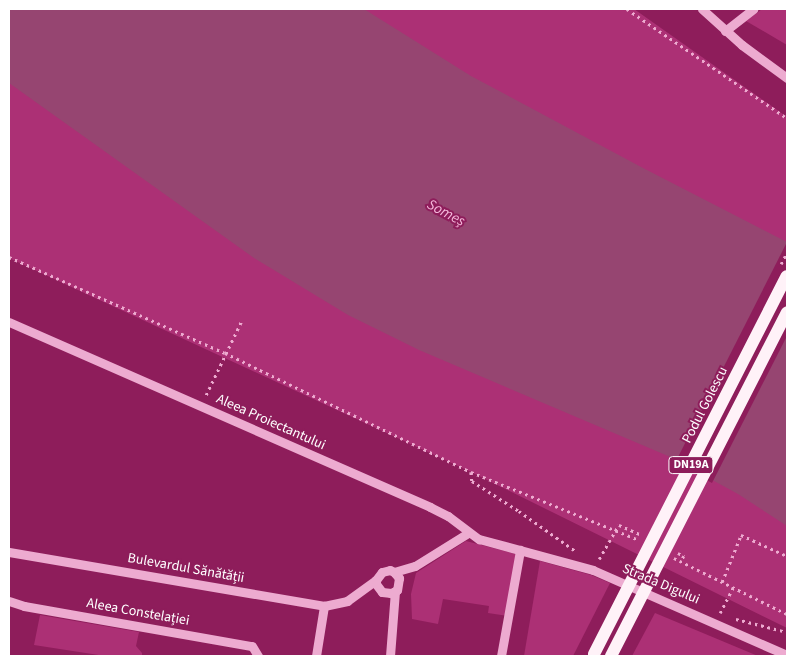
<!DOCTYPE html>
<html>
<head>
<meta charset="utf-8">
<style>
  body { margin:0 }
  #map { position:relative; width:796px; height:665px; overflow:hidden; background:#8e1d5b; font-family:"Source Sans 3",sans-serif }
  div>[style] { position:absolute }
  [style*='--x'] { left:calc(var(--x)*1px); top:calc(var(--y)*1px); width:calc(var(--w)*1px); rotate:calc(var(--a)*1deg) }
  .green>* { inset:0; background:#ac3075 }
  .water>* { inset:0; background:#964571 }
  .pier>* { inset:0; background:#8e1d5b }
  .path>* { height:2.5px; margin-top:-1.25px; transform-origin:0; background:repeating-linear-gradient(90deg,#edabd0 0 2.5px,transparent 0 6.5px) }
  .minor>* { height:9px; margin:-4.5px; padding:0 4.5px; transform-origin:4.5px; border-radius:4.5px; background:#edabd0 }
  .path-bridge>* { height:2.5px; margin-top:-1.25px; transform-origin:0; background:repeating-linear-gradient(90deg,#edabd0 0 2.5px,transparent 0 6.5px) }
  .major-bridge>* { height:12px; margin:-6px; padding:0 6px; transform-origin:6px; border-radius:6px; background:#fff2f8 }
  span { translate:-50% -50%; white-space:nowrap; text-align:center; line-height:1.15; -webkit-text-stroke:4px #8e1d5b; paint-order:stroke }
  .shield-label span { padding:1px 4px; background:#8e1d5b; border:1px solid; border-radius:4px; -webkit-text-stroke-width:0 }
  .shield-label { font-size:12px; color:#fff; font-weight:700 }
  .street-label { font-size:14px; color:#fff }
  .water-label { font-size:15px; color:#f4b7da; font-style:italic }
  .frame { position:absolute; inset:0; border:10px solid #fff; pointer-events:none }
</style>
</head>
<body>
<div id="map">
  <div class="green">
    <i style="clip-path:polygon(9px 9px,634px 9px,787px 117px,787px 628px,471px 472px,9px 258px)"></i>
    <i style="clip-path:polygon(762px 9px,787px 9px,787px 45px,746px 21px)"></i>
    <i style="clip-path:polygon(466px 541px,519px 555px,508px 616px,488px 613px,489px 606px,443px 599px,438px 624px,412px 619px,411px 594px,416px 573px)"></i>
    <i style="clip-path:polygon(540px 561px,591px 575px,610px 583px,573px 656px,524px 656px)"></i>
    <i style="clip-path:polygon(655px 613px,758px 656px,632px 656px)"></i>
    <i style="clip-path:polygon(40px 615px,139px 632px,136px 646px,142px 653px,142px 656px,105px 656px,34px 645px)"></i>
  </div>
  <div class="water">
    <i style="clip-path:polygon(9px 9px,364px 9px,471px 76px,643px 168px,787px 242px,787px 526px,738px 494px,668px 456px,419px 350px,348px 315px,254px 258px,9px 83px)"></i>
  </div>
  <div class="pier">
    <i style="clip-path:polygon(787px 242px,787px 336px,712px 483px,675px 463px)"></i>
  </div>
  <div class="path">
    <i style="--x:627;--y:9;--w:194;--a:34.3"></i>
    <i style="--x:9;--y:257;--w:236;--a:24"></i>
    <i style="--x:225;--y:353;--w:273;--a:25.8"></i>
    <i style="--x:471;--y:472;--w:181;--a:22"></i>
    <i style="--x:206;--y:395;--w:83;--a:-64.4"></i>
    <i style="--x:471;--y:472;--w:9;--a:84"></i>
    <i style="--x:472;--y:481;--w:56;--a:32.6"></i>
    <i style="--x:519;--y:511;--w:71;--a:35.3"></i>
    <i style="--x:678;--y:553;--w:7;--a:27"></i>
    <i style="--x:684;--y:556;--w:7;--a:117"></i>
    <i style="--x:674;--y:558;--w:126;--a:26.4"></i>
    <i style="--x:599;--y:559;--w:39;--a:-60"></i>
    <i style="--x:619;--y:525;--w:24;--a:24"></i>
    <i style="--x:722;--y:582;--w:51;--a:-68"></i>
    <i style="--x:741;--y:535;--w:51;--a:24.5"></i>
    <i style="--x:720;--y:613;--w:29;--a:-63"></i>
    <i style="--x:736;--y:619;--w:53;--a:14.3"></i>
  </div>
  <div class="minor">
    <i style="--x:702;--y:9;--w:54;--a:42"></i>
    <i style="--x:742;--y:45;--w:56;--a:36.3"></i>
    <i style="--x:725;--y:31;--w:36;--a:-38"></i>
    <i style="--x:9;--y:322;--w:460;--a:23.7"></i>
    <i style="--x:430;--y:507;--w:20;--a:27"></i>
    <i style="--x:448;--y:516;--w:39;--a:37"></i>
    <i style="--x:479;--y:539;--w:118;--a:15.2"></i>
    <i style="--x:593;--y:570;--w:212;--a:23.7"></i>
    <i style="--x:9;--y:552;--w:320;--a:9.7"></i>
    <i style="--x:324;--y:606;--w:24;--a:-12"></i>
    <i style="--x:347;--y:601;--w:36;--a:-36"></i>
    <i style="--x:394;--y:572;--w:8;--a:50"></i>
    <i style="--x:399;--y:578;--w:12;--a:99"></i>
    <i style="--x:397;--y:590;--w:7;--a:153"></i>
    <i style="--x:391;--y:593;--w:9;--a:-174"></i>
    <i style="--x:382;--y:592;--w:10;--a:-127"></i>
    <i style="--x:376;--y:584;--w:4;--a:-90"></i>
    <i style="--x:376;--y:580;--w:10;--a:-53"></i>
    <i style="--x:382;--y:572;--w:8;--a:-14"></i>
    <i style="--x:390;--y:570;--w:4;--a:27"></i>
    <i style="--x:394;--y:572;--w:22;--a:-16"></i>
    <i style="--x:415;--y:566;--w:62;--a:-31.9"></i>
    <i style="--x:9;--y:601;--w:16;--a:18"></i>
    <i style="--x:24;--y:606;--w:231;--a:10"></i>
    <i style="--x:252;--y:646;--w:12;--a:59"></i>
    <i style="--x:316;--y:656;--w:51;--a:-80.9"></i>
    <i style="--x:390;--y:656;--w:65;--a:-85.6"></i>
    <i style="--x:501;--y:656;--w:108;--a:-79.8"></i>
  </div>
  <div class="path-bridge">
    <i style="--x:781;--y:264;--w:13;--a:-63"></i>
  </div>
  <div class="major-bridge">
    <i style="--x:594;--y:654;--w:424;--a:-63"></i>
    <i style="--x:611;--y:656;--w:386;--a:-62.9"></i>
  </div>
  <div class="shield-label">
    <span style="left:691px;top:465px">DN19A</span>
  </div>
  <div class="street-label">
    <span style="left:705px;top:405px;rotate:-63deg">Podul Golescu</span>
    <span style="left:271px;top:422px;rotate:24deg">Aleea Proiectantului</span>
    <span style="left:186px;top:568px;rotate:10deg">Bulevardul Sănătății</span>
    <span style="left:661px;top:584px;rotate:23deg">Strada Digului</span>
    <span style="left:138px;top:612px;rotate:10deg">Aleea Constelației</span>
  </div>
  <div class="water-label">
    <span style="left:446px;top:213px;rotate:28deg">Someș</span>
  </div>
  <div class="frame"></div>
</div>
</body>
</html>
